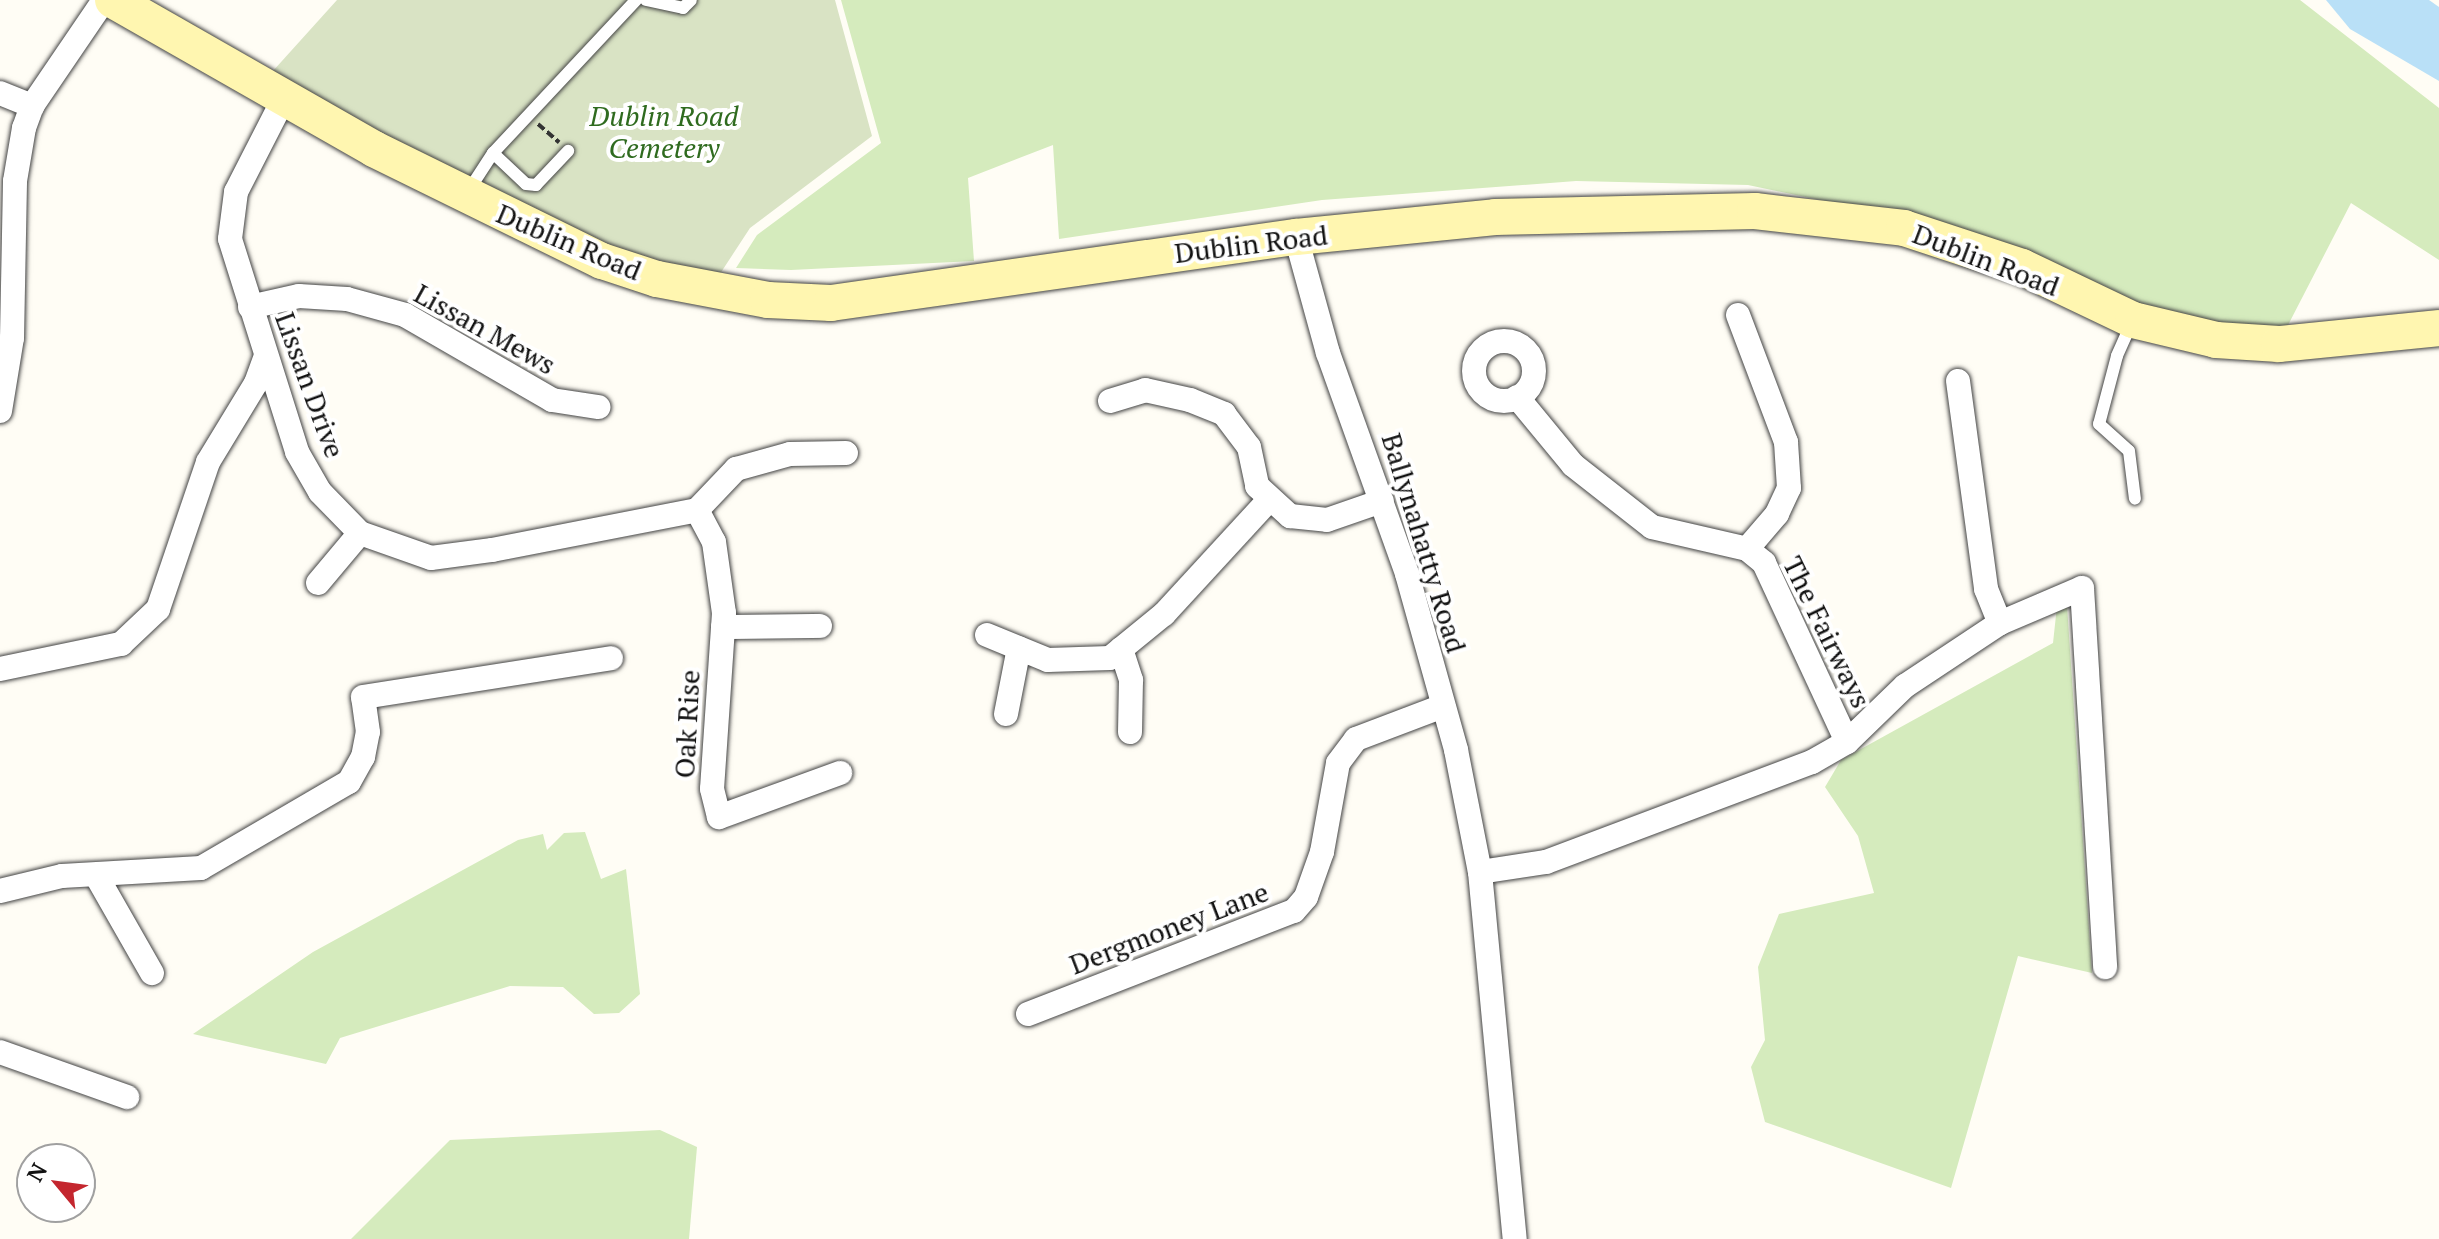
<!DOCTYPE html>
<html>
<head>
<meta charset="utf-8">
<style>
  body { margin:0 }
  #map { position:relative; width:2439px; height:1239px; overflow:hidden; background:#fffdf5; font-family:"PT Serif",serif }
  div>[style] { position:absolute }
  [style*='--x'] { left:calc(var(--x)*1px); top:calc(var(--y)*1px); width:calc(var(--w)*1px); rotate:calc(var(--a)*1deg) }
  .green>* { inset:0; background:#d5ebbd }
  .cemetery>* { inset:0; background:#d9e3c4 }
  .water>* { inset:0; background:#b9e0f7 }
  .path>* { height:4px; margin-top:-2px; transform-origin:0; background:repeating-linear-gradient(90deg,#333 0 8px,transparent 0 12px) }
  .roads { filter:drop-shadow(0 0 2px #444) drop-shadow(0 0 2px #444) }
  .lane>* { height:12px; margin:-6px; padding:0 6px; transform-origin:6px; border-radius:6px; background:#fff }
  .street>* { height:24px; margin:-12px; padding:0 12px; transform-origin:12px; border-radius:12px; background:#fff }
  .street>.ring { margin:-12px; padding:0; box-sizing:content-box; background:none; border:24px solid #fff; border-radius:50% }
  .secondary>* { height:36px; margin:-18px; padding:0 18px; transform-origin:18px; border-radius:18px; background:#fff6b0 }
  span { translate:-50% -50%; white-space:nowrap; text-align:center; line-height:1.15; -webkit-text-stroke:8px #fff; paint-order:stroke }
  .park-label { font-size:28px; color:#2f6b1f; font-style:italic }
  .street-label { font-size:28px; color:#111 }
  .north { position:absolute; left:16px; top:1143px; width:80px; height:80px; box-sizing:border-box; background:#fff; border:2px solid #a0a0a0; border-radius:50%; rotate:299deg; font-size:22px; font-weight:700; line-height:32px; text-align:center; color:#111 }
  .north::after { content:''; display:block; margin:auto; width:28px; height:36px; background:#c4262e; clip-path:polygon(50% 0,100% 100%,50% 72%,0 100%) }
</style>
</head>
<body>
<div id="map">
  <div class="green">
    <i style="clip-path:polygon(841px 0,2300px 0,2439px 108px,2439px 260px,2351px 203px,2284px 333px,2174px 318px,1839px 204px,1748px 185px,1576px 181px,1322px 200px,1059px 239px,1053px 145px,968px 178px,974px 261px,791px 270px,736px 268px,757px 235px,881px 143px)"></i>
    <i style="clip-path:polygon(2057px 606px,2067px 606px,2092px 973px,2018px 956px,1951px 1188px,1765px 1122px,1751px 1067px,1765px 1040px,1758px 967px,1779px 914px,1874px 893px,1858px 836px,1825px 787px,1841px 760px,2053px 643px)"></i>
    <i style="clip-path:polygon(585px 832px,601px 879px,626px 869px,640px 994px,619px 1013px,594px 1014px,563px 987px,510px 986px,340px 1038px,326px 1064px,193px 1034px,313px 952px,518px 840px,543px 834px,547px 850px,564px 833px)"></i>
    <i style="clip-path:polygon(660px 1130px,697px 1147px,689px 1239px,351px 1239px,450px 1140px)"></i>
  </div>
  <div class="cemetery">
    <i style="clip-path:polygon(337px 0,835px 0,872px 136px,750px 228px,716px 280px,606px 250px,263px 82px)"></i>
  </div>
  <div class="water">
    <i style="clip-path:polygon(2326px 0,2429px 0,2439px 7px,2439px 81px,2350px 29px)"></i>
  </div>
  <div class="path">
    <i style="--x:538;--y:124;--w:28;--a:41"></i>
  </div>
  <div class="roads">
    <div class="lane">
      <i style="--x:646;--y:0;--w:38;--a:12"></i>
      <i style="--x:683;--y:8;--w:11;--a:-45"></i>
      <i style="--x:493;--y:153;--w:45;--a:43.2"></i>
      <i style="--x:526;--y:184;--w:10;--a:6"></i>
      <i style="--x:536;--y:185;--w:47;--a:-46.7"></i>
      <i style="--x:467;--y:193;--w:48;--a:-57"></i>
      <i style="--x:493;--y:153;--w:209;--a:-46.9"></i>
      <i style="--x:2132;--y:322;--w:37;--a:114"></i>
      <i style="--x:2117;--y:356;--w:70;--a:104.8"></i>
      <i style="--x:2099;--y:424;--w:40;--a:42"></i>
      <i style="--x:2129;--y:451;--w:48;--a:82.9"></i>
    </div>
    <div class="street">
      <i style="--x:0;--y:93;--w:35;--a:22"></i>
      <i style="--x:283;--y:100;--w:103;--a:117.1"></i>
      <i style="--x:236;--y:192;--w:47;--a:97.3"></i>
      <i style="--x:230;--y:239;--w:223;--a:72.5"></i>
      <i style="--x:297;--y:452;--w:46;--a:60.1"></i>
      <i style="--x:320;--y:492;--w:57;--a:45.7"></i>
      <i style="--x:360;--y:533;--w:75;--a:19.4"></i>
      <i style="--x:431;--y:558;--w:62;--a:-7.5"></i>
      <i style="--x:492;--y:550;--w:209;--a:-11"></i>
      <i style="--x:697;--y:510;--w:57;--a:-46.4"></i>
      <i style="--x:736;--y:469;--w:56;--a:-15.5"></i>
      <i style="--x:790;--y:454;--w:56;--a:-1"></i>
      <i style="--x:1296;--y:237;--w:120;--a:74.6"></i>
      <i style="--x:1328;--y:353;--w:235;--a:70.3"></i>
      <i style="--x:1407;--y:574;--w:183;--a:74.4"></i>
      <i style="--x:1456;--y:750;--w:124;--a:78.9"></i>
      <i style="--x:1480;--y:872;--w:369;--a:84.6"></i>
      <i style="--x:250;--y:307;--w:50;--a:-12.7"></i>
      <i style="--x:299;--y:296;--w:48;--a:3.6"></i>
      <i style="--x:347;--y:299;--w:60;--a:15.4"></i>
      <i style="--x:405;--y:315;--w:170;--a:30"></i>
      <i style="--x:552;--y:400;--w:47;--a:8.7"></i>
      <i style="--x:1738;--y:315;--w:136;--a:69.3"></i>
      <i style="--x:1786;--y:442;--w:46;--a:86.3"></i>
      <i style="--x:1789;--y:488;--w:29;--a:115"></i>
      <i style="--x:1777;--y:514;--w:46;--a:130.6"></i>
      <i class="ring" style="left:1474px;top:341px;width:36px;height:36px"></i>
      <i style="--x:1958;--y:381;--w:210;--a:82.3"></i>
      <i style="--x:1986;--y:589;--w:37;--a:68"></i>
      <i style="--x:1517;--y:397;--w:88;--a:50.5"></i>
      <i style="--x:1573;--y:465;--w:100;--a:38.1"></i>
      <i style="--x:1652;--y:527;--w:98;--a:13"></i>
      <i style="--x:1747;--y:549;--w:22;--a:39"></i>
      <i style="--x:1764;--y:563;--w:197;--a:65.1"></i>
      <i style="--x:1110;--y:401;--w:37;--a:-17"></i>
      <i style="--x:1145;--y:390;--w:46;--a:12.5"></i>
      <i style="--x:1190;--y:400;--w:37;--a:22"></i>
      <i style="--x:1224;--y:414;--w:41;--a:52.9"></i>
      <i style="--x:1249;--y:447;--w:40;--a:78"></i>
      <i style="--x:1257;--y:486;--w:45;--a:42.3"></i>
      <i style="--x:1290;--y:516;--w:37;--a:6"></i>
      <i style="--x:1327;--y:520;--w:58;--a:-19.1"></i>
      <i style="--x:0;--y:411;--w:74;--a:-80.7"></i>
      <i style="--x:12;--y:338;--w:157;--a:-88.9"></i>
      <i style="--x:15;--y:181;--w:54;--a:-80.4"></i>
      <i style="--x:24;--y:128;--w:23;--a:-70"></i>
      <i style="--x:32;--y:106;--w:128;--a:-55.8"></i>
      <i style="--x:697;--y:510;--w:36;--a:62"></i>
      <i style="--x:714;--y:542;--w:72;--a:82"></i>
      <i style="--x:724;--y:613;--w:176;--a:93.9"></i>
      <i style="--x:712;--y:789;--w:29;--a:76"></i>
      <i style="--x:719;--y:817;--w:129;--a:-20"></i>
      <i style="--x:318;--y:583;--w:65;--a:-50"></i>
      <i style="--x:723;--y:627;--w:97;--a:-0.6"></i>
      <i style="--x:987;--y:635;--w:66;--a:22.3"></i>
      <i style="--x:1048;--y:660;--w:62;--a:-1.8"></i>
      <i style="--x:1110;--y:658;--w:70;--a:-39.2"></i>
      <i style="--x:1164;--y:614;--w:154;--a:-47.4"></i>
      <i style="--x:1121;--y:649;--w:33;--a:72"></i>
      <i style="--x:1131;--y:680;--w:52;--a:91.1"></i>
      <i style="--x:0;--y:669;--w:124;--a:-11.7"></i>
      <i style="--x:121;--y:644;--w:51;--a:-43.4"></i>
      <i style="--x:158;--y:609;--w:155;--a:-71.2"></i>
      <i style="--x:208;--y:462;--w:92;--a:-58.7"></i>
      <i style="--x:256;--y:383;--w:29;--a:-70"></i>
      <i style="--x:1006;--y:714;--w:67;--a:-78.9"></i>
      <i style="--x:1480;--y:872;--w:67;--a:-8.6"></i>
      <i style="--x:1546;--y:862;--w:284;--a:-20.6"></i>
      <i style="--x:1812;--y:762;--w:40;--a:-29.7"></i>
      <i style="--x:1847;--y:742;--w:81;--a:-44"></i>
      <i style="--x:1905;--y:686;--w:114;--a:-33.6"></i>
      <i style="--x:2000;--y:623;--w:89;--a:-23.1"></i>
      <i style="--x:2082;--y:588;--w:380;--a:86.5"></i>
      <i style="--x:96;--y:875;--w:113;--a:60.3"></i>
      <i style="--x:0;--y:891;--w:64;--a:-13.6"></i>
      <i style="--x:62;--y:876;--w:139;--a:-3.3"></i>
      <i style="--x:201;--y:868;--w:171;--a:-30.2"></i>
      <i style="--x:349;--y:782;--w:29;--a:-61"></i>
      <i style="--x:363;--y:757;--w:25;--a:-79"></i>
      <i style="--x:368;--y:732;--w:35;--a:-98"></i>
      <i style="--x:363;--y:697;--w:251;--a:-8.9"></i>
      <i style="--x:1028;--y:1014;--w:285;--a:-21.2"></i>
      <i style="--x:1294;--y:911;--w:18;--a:-49"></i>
      <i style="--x:1306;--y:897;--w:48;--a:-70.4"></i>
      <i style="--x:1322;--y:852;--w:90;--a:-79.8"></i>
      <i style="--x:1338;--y:763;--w:30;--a:-53"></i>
      <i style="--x:1356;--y:739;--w:93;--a:-20.8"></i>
      <i style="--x:0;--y:1052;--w:135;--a:19.5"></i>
    </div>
    <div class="secondary">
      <i style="--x:113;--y:0;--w:301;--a:29.7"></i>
      <i style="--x:374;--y:149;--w:254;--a:26.2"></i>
      <i style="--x:602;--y:261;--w:58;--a:18.1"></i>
      <i style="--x:657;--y:279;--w:113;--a:10.7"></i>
      <i style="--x:768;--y:300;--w:63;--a:2.7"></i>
      <i style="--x:831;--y:303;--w:470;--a:-8.1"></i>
      <i style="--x:1296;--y:237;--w:200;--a:-5.7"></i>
      <i style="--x:1495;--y:217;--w:260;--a:-1.3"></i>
      <i style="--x:1755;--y:211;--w:150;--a:6.5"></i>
      <i style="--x:1904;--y:228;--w:124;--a:18.3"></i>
      <i style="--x:2022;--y:267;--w:123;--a:25.5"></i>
      <i style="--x:2133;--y:320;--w:85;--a:13.5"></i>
      <i style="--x:2216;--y:340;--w:63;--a:3.6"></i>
      <i style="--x:2279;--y:344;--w:161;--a:-5.7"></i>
    </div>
  </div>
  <div class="park-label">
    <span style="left:664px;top:132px">Dublin Road<br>Cemetery</span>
  </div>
  <div class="street-label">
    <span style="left:569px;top:242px;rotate:23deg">Dublin Road</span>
    <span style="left:1251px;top:244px;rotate:-7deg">Dublin Road</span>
    <span style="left:1986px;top:260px;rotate:21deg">Dublin Road</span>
    <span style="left:485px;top:329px;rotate:29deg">Lissan Mews</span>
    <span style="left:310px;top:385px;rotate:70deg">Lissan Drive</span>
    <span style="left:1424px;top:543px;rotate:73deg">Ballynahatty Road</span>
    <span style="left:1827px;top:632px;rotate:64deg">The Fairways</span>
    <span style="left:687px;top:724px;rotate:-87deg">Oak Rise</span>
    <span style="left:1169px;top:928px;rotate:-21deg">Dergmoney Lane</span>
  </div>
  <div class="north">N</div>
</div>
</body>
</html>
